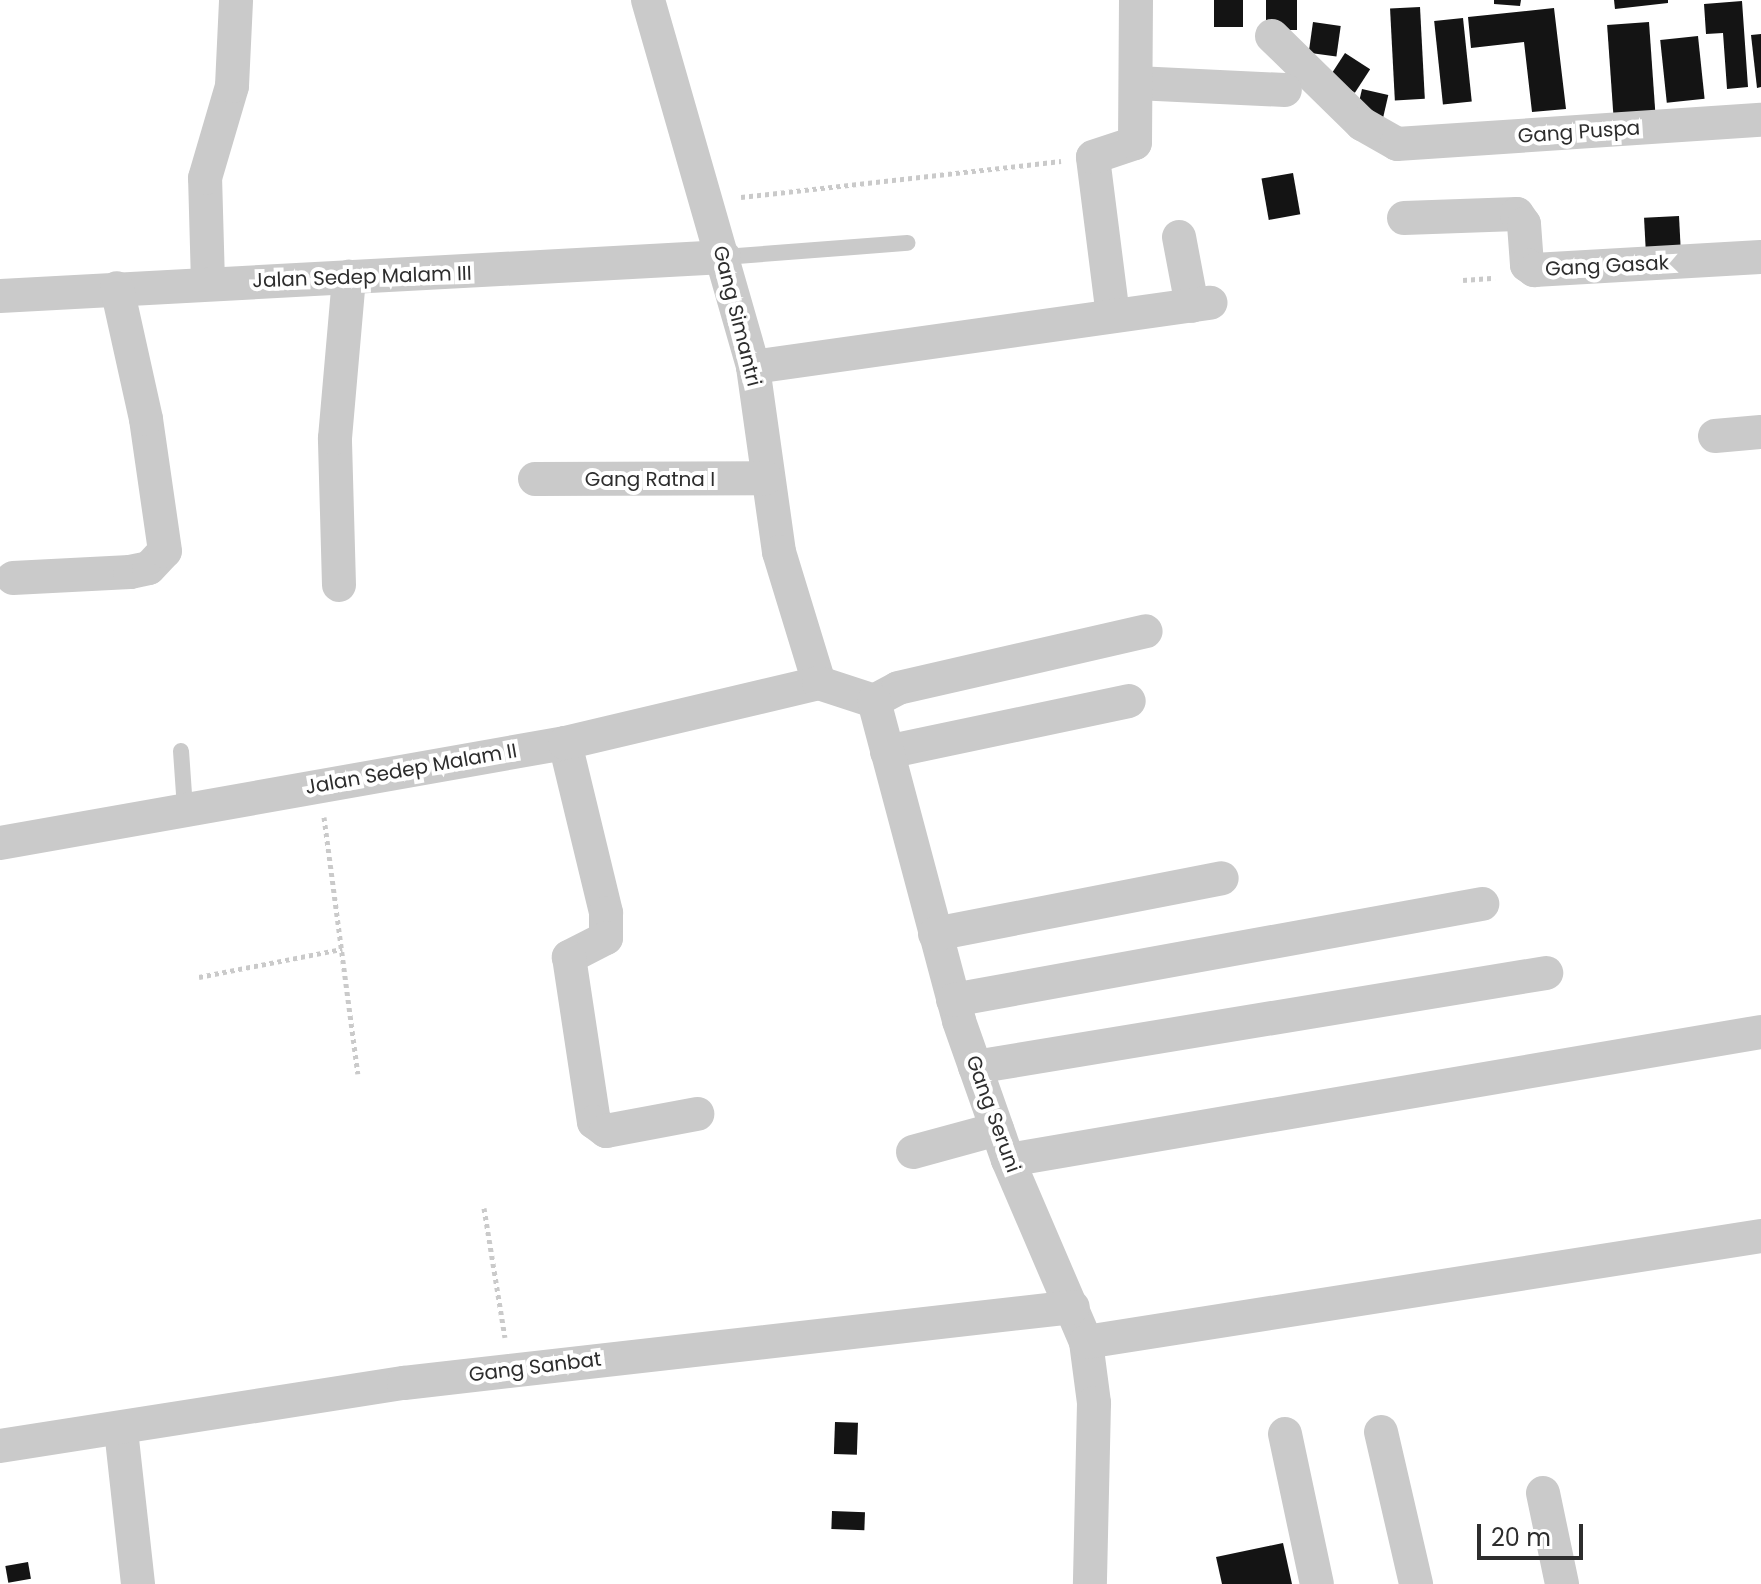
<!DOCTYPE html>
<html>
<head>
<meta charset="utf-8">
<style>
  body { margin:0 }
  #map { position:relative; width:1761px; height:1584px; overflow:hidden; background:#fff; font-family:Poppins,sans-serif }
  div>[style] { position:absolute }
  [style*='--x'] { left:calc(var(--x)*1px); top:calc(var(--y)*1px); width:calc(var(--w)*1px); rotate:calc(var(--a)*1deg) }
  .building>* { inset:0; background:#141414; transform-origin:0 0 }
  .path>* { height:5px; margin-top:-2.5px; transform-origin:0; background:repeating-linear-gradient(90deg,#cacaca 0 4px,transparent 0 8px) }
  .service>* { height:16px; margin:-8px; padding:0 8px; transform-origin:8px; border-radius:8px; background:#cacaca }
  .minor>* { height:34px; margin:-17px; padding:0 17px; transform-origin:17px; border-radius:17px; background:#cacaca }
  span { translate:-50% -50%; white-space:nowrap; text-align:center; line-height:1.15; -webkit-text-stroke:8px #fff; paint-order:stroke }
  .street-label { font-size:20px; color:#2d2d2d }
  .scale { position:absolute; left:1477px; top:1524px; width:106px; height:36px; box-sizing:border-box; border:4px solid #2d2d2d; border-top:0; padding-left:10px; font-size:24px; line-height:28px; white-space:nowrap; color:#2d2d2d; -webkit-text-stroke:6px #fff; paint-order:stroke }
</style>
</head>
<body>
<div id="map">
  <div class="building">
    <i style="left:1214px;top:0;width:29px;height:27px"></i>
    <i style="left:1266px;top:0;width:31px;height:30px"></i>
    <i style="clip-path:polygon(1494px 0,1521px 0,1520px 6px,1494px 4px)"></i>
    <i style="clip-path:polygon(1614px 0,1668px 0,1668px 3px,1615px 9px)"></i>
    <i style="clip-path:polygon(1742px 1px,1748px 87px,1727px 89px,1723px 33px,1706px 34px,1704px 4px)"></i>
    <i style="left:1420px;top:7px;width:92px;height:30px;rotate:87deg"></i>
    <i style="clip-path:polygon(1554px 8px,1566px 109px,1532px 112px,1524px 42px,1471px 48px,1468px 17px)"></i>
    <i style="left:1463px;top:18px;width:84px;height:29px;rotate:84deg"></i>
    <i style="left:1313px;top:22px;width:28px;height:31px;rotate:8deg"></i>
    <i style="left:1649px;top:22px;width:90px;height:42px;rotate:86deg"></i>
    <i style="clip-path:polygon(1761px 34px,1761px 87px,1757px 88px,1751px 35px)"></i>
    <i style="left:1698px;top:36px;width:63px;height:38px;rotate:84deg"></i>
    <i style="left:1345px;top:53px;width:30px;height:28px;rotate:33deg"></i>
    <i style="left:1362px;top:89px;width:27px;height:27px;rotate:13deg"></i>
    <i style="left:1293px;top:173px;width:42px;height:32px;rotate:80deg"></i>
    <i style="left:1679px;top:216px;width:39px;height:35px;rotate:87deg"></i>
    <i style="left:835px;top:1422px;width:23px;height:32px;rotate:2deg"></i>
    <i style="left:832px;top:1511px;width:33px;height:18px;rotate:2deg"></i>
    <i style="clip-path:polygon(1283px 1543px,1292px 1584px,1222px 1584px,1216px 1557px)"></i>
    <i style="left:28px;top:1562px;width:17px;height:23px;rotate:80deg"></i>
  </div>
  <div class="path">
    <i style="--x:741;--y:197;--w:322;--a:-6.4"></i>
    <i style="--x:1463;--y:280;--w:32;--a:-4"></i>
    <i style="--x:324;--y:817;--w:259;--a:82.5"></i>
    <i style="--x:199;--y:977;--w:146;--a:-11.1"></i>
    <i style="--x:484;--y:1208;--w:131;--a:80.8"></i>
  </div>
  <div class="service">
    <i style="--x:724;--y:257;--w:184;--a:-4.4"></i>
    <i style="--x:181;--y:751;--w:57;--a:86"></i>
  </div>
  <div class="minor">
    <i style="--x:648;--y:0;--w:382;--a:74"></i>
    <i style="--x:753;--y:367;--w:187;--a:82"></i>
    <i style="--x:779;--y:552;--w:137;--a:73"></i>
    <i style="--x:1272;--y:36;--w:126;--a:44.4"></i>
    <i style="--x:1362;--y:124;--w:40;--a:29.7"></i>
    <i style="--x:1397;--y:144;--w:365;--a:-3.8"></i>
    <i style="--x:1136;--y:83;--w:149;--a:2.7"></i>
    <i style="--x:1404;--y:218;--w:113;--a:-2"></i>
    <i style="--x:1517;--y:214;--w:12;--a:55"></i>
    <i style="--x:1524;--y:224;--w:41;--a:85.8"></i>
    <i style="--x:1527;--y:265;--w:9;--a:36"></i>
    <i style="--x:1534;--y:270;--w:227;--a:-3.3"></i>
    <i style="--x:1179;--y:237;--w:70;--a:79.3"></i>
    <i style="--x:208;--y:283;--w:105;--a:-91.6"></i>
    <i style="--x:205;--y:178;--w:96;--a:-73.6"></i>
    <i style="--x:232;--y:86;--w:86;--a:-87.3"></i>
    <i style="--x:0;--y:296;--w:725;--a:-3.08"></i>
    <i style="--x:1113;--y:316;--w:160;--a:-97.2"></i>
    <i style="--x:1093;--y:157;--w:44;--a:-18.4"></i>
    <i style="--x:1135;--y:143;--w:143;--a:-89.6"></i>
    <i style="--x:753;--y:367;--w:462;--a:-8"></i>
    <i style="--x:1715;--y:436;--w:46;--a:-5"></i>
    <i style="--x:535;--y:479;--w:230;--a:-0.2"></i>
    <i style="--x:13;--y:578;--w:117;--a:-2.9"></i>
    <i style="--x:130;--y:572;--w:19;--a:-12"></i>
    <i style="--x:149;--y:568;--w:23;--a:-47"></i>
    <i style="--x:165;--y:551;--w:133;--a:-98.2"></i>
    <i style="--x:146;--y:419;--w:134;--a:-102.5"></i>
    <i style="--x:339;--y:585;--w:147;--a:-91.6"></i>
    <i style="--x:335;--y:438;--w:162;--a:-85"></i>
    <i style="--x:874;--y:701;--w:27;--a:-28"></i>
    <i style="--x:898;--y:688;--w:254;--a:-12.9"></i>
    <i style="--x:565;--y:743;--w:175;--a:76.4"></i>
    <i style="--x:606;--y:913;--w:25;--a:90"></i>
    <i style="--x:606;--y:938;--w:42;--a:152.8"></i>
    <i style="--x:569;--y:957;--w:167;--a:81.4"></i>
    <i style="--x:594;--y:1122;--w:15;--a:37"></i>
    <i style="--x:606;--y:1131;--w:93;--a:-10.6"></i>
    <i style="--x:887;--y:752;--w:247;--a:-11.9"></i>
    <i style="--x:0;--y:843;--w:574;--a:-10.04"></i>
    <i style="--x:565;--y:743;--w:261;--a:-13.3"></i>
    <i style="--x:819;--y:683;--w:58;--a:18.1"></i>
    <i style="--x:874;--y:701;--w:331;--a:75.1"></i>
    <i style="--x:959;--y:1021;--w:147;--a:70.6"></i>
    <i style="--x:1008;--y:1160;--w:198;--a:66.8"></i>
    <i style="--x:1086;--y:1342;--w:62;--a:82.5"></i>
    <i style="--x:1094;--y:1403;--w:181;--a:91.3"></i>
    <i style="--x:935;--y:934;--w:292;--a:-11"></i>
    <i style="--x:953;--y:1000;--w:538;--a:-10.29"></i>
    <i style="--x:975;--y:1067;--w:579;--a:-9.35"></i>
    <i style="--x:913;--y:1152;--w:87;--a:-15.3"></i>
    <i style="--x:1008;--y:1160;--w:764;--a:-9.65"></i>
    <i style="--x:1086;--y:1342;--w:683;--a:-8.92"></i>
    <i style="--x:121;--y:1430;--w:155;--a:83.7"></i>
    <i style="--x:1381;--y:1432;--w:156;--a:77"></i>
    <i style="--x:1285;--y:1434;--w:153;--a:78"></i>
    <i style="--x:0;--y:1446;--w:409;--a:-8.9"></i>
    <i style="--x:404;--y:1383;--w:673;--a:-6.48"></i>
    <i style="--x:1543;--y:1493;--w:93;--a:78.2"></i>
  </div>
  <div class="street-label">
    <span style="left:1579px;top:132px;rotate:-4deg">Gang Puspa</span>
    <span style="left:1607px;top:266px;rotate:-3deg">Gang Gasak</span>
    <span style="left:362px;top:277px;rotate:-2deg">Jalan Sedep Malam III</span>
    <span style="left:737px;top:316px;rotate:76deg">Gang Simantri</span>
    <span style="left:650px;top:479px">Gang Ratna I</span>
    <span style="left:411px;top:769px;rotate:-10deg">Jalan Sedep Malam II</span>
    <span style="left:993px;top:1114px;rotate:70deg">Gang Seruni</span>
    <span style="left:535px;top:1367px;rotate:-7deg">Gang Sanbat</span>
  </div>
  <div class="scale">20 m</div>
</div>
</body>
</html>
